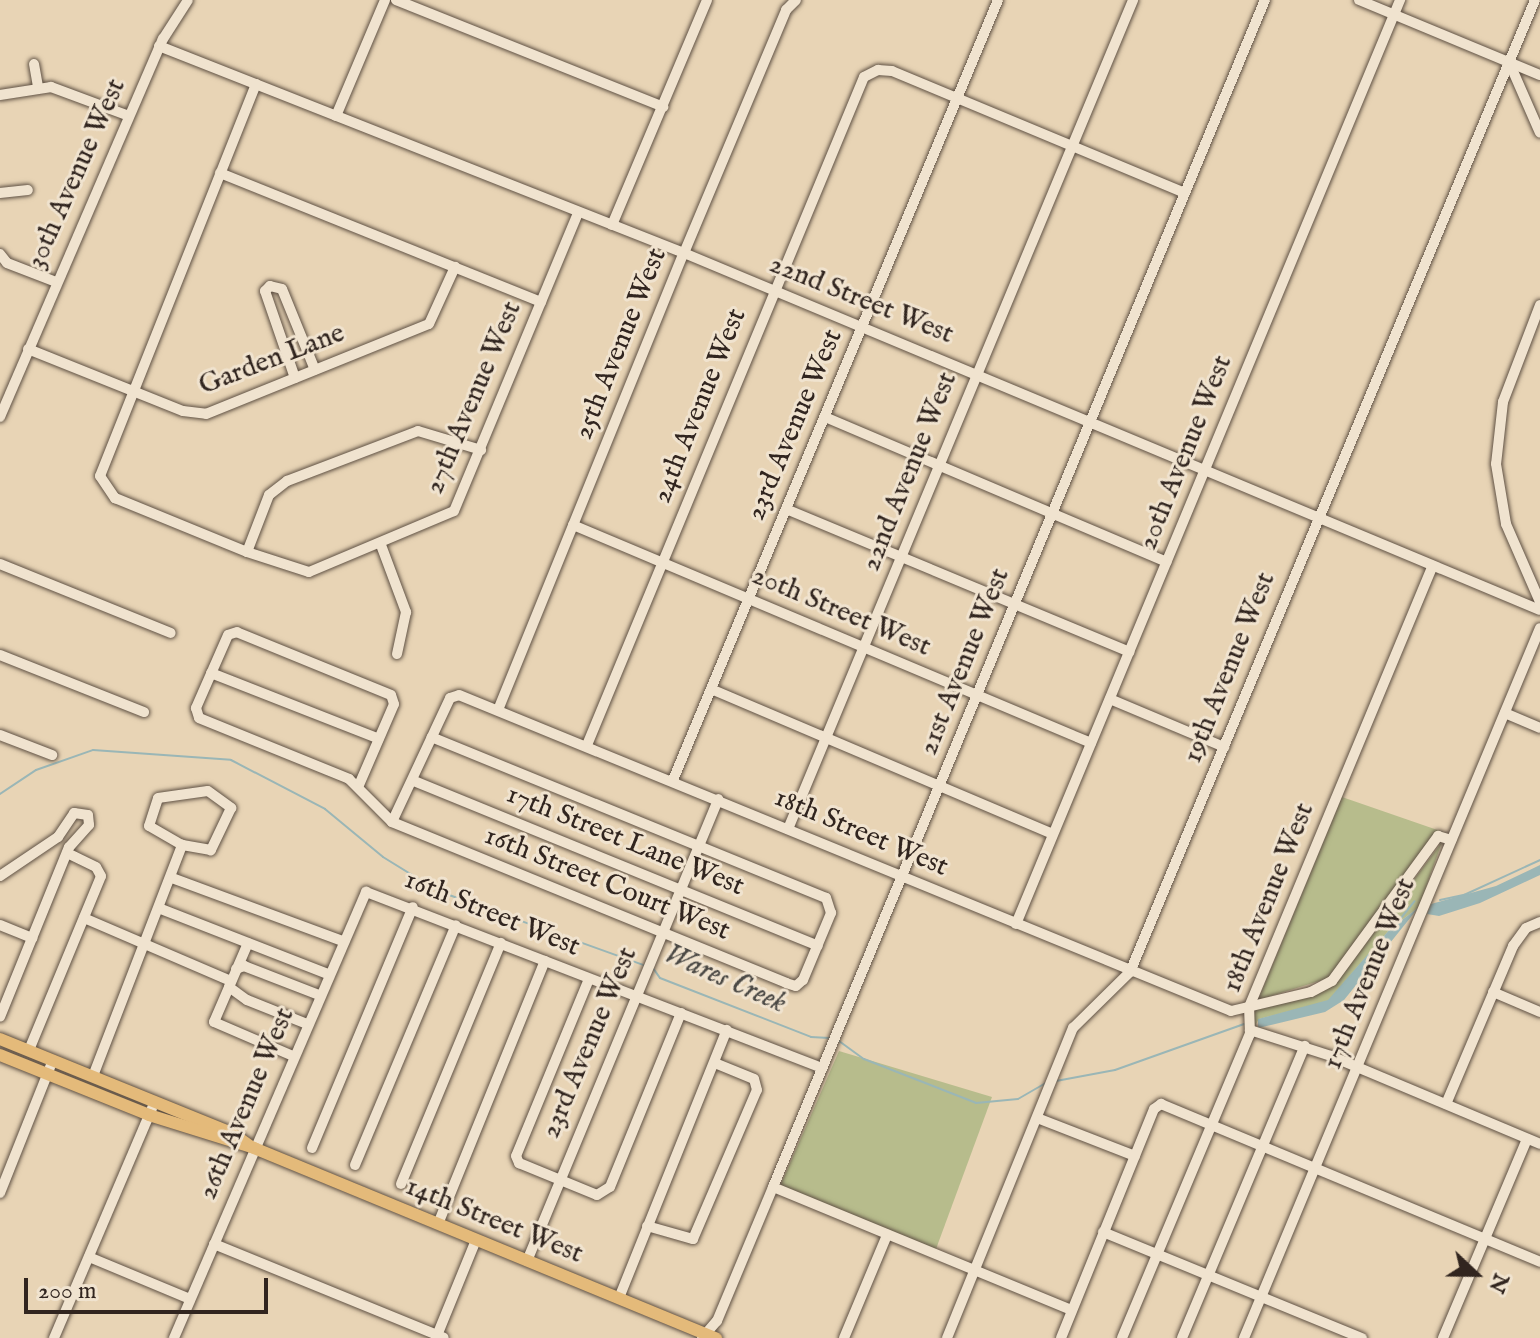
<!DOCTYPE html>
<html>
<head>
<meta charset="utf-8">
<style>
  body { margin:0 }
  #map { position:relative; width:1540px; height:1338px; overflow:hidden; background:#e8d4b5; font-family:"IM FELL English",serif }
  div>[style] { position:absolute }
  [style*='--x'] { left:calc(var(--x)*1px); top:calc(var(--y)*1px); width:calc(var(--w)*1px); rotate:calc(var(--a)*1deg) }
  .green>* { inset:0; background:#b7bc8c }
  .water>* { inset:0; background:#9ab6b6 }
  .stream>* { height:2px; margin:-1px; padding:0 1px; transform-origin:1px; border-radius:1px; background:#9ab6b6 }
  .roads { filter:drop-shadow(0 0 2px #5f5144) drop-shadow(0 0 2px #5f5144) }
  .minor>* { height:10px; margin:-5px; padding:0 5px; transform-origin:5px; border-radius:5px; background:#f0e3cf }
  .major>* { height:12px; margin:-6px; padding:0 6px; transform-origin:6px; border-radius:6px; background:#e4ba7a }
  span { translate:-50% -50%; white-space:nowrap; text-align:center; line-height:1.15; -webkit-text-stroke:6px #f0e3cf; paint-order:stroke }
  .street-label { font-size:28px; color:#31251f }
  .water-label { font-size:30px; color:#4b4945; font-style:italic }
  .north { position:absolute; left:1436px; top:1234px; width:80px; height:80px; -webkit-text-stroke:6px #f0e3cf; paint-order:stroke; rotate:112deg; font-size:22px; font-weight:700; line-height:32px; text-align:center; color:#31251f }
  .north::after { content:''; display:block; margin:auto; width:28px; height:36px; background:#31251f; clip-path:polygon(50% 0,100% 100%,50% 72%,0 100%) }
  .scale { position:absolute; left:24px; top:1278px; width:244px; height:36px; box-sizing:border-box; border:4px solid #31251f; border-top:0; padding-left:10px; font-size:24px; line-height:28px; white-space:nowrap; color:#31251f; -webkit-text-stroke:6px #f0e3cf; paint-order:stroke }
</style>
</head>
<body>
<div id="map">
  <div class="green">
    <i style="clip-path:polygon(1342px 797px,1449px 834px,1441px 833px,1329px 978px,1258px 1000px)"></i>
    <i style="clip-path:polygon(1442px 842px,1419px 907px,1390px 929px,1328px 1001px,1259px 1019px,1254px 1027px,1254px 1010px,1313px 996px,1335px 985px)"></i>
    <i style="clip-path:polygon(839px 1051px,992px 1097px,936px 1249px,780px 1186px)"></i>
  </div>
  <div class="water">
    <i style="clip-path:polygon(1540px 865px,1540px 875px,1480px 903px,1439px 916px,1427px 914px,1431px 904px,1496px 886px)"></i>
    <i style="clip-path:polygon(1419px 907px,1344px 1000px,1325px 1012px,1258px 1028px,1258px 1019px,1328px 1000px,1390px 929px)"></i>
  </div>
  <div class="stream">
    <i style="--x:0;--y:794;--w:43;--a:-33.7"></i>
    <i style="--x:36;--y:770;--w:60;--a:-19.3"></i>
    <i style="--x:93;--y:750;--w:138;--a:4.1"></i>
    <i style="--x:231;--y:760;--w:106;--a:27.5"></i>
    <i style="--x:325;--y:809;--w:75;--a:39.6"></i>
    <i style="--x:383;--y:857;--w:65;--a:31.7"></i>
    <i style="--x:438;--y:891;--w:218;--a:19.8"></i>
    <i style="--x:1440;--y:900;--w:25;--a:-12"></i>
    <i style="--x:1464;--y:895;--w:84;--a:-24.7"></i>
    <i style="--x:1397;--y:923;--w:28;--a:-51"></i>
    <i style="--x:653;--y:968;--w:12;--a:55"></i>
    <i style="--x:660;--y:978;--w:162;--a:21.3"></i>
    <i style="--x:811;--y:1037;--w:18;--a:3"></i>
    <i style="--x:839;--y:1041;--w:31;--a:36"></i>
    <i style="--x:864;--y:1059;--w:120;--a:21.4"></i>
    <i style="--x:976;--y:1103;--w:42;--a:-5.4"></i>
    <i style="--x:1018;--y:1099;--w:32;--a:-30"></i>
    <i style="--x:1056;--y:1081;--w:60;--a:-10.6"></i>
    <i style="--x:1115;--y:1070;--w:137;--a:-19.6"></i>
  </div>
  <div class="roads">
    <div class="minor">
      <i style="--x:396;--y:0;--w:288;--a:21.8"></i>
      <i style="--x:1359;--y:0;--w:196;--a:22.5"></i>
      <i style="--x:159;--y:46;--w:564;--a:21.52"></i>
      <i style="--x:684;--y:253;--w:927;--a:22.64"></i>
      <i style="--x:1509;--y:62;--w:77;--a:66.4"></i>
      <i style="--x:34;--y:64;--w:22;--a:80"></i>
      <i style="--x:256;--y:84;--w:422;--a:111.7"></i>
      <i style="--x:100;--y:476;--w:27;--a:56"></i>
      <i style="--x:115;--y:498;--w:143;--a:22.2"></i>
      <i style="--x:247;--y:552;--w:65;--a:17.9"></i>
      <i style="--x:309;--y:572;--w:157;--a:-22.8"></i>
      <i style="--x:454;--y:511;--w:323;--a:-67.4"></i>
      <i style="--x:0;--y:95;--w:52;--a:-8.9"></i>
      <i style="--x:51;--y:87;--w:83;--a:20.4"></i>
      <i style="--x:336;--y:116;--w:126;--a:-67.1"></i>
      <i style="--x:220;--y:173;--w:346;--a:21.9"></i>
      <i style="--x:0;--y:193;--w:28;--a:-6"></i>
      <i style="--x:612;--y:225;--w:244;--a:-67.1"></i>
      <i style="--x:0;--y:254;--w:11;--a:52"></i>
      <i style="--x:7;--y:263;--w:53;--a:21.2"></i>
      <i style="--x:1540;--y:305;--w:104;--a:110.9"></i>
      <i style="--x:1503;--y:402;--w:62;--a:96.4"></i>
      <i style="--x:1496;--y:464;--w:61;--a:80.5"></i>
      <i style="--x:1506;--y:524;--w:85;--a:66.4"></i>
      <i style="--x:28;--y:349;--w:167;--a:21.8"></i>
      <i style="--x:183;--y:411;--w:23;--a:7"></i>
      <i style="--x:206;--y:414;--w:240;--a:-22"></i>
      <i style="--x:429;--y:324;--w:63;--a:-65.5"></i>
      <i style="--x:295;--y:378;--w:92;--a:-109"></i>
      <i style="--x:265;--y:291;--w:7;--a:-45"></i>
      <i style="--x:270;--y:286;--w:12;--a:14"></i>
      <i style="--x:282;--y:289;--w:87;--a:67.8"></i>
      <i style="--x:0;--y:417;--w:412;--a:-66.7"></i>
      <i style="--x:163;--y:39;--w:46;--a:-57.3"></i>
      <i style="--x:825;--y:417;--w:371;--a:23"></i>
      <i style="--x:786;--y:509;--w:372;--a:22.6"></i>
      <i style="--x:573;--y:525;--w:562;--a:22.82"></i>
      <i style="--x:381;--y:545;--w:72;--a:69.5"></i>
      <i style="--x:406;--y:612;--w:43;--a:102.1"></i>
      <i style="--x:247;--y:552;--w:61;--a:-68.9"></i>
      <i style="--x:269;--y:495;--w:23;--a:-38"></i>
      <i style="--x:287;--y:481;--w:140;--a:-20.9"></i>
      <i style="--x:418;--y:431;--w:66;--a:16.8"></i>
      <i style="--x:0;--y:564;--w:184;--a:22"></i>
      <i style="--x:0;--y:655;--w:155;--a:21.6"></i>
      <i style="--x:211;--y:673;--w:180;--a:21.4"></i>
      <i style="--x:711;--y:689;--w:371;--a:23"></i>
      <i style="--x:1110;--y:699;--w:124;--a:22.8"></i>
      <i style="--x:498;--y:710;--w:493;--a:-67.9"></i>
      <i style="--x:684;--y:253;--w:264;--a:-67.2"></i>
      <i style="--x:786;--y:10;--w:14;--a:-45"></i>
      <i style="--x:1505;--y:713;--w:38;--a:23"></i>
      <i style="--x:0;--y:735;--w:56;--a:21"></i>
      <i style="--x:587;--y:745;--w:723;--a:-67.48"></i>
      <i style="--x:864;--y:77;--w:16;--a:-27"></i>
      <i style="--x:878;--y:70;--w:14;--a:4"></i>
      <i style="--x:892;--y:71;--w:317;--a:22.6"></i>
      <i style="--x:673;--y:780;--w:845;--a:-67.38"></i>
      <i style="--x:414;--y:781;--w:436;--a:22.2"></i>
      <i style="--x:359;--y:785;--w:88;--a:-66.6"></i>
      <i style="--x:394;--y:704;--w:9;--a:-108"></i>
      <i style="--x:391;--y:695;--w:166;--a:-157.8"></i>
      <i style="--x:237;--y:632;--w:9;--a:162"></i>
      <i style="--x:228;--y:635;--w:80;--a:113.7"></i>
      <i style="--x:196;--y:708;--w:10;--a:73"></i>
      <i style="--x:199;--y:718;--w:162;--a:22.1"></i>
      <i style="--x:349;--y:779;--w:61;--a:45"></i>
      <i style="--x:392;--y:822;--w:426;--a:22.2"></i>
      <i style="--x:786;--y:983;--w:10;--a:17"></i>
      <i style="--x:796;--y:986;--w:9;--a:-41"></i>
      <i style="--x:803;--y:980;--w:73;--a:-67.3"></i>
      <i style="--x:831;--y:913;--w:16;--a:-108"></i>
      <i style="--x:826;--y:898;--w:426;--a:-157.8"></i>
      <i style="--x:208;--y:791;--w:29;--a:36"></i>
      <i style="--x:231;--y:808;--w:47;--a:115.5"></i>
      <i style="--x:211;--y:850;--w:29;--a:-170"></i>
      <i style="--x:182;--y:845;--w:38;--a:-150"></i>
      <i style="--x:149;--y:826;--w:29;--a:-72"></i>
      <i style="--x:158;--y:798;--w:50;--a:-8"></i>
      <i style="--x:392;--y:822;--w:137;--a:-64.9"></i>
      <i style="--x:450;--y:698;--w:9;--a:-18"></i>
      <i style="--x:459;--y:695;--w:834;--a:22.26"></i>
      <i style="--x:1231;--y:1011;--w:82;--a:-13.4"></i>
      <i style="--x:1311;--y:992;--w:24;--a:-28"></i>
      <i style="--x:1332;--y:981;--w:180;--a:-53.8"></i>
      <i style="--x:1438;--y:836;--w:14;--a:17"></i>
      <i style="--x:788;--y:829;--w:898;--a:-67.4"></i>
      <i style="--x:0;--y:876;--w:70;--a:-33.9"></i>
      <i style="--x:58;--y:837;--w:29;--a:-56"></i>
      <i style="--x:74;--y:813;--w:14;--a:8"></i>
      <i style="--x:88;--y:815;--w:10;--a:84"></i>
      <i style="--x:89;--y:825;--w:30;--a:132"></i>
      <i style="--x:69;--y:847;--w:183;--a:112.1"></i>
      <i style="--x:172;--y:878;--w:181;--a:20.3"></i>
      <i style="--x:161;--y:909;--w:179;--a:21.3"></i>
      <i style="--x:84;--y:918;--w:160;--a:23.2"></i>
      <i style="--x:1016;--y:924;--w:1001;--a:-67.43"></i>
      <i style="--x:0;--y:925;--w:35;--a:22"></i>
      <i style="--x:248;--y:943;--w:86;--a:113.3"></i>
      <i style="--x:214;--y:1022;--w:86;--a:23.3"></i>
      <i style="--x:236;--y:969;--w:9;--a:-21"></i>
      <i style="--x:244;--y:966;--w:80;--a:21.1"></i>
      <i style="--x:589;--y:979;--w:191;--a:112.4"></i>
      <i style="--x:516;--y:1156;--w:8;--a:67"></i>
      <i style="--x:519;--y:1163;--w:84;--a:22.3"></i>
      <i style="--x:597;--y:1195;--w:15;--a:-32"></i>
      <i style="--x:610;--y:1187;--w:188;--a:-67.8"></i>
      <i style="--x:229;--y:987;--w:22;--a:36"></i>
      <i style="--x:247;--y:1000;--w:65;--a:21.8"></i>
      <i style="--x:1493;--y:992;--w:51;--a:23.1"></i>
      <i style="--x:1250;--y:1030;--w:85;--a:17.8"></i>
      <i style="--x:1331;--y:1056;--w:227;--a:22.8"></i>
      <i style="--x:29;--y:1050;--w:188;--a:-67.5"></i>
      <i style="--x:101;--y:876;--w:10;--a:-119"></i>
      <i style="--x:96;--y:867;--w:32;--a:-154"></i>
      <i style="--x:93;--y:1076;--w:248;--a:-68.9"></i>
      <i style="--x:1446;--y:1104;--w:172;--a:-67"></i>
      <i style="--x:1513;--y:946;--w:22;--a:-54"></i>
      <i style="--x:1526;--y:928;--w:15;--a:-23"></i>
      <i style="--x:1037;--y:1118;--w:105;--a:21.2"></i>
      <i style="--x:312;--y:1148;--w:261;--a:-67.3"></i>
      <i style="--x:355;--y:1165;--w:260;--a:-67.2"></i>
      <i style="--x:401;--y:1184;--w:261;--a:-67.5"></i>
      <i style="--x:773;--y:1187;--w:323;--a:22.4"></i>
      <i style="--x:0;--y:1193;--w:143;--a:-68.3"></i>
      <i style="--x:438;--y:1224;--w:284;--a:-67.9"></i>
      <i style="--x:647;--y:1226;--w:48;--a:15.8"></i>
      <i style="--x:693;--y:1239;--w:162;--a:-66.8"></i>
      <i style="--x:757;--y:1090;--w:11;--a:-105"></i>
      <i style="--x:754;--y:1079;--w:42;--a:-157.7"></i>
      <i style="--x:1103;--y:1232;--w:280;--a:22.3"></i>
      <i style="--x:214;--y:1244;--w:248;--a:22.2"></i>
      <i style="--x:89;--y:1257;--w:109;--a:22.6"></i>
      <i style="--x:527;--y:1261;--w:500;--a:-67.5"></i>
      <i style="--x:619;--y:1298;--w:289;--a:-68.1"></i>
      <i style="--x:54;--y:1338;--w:250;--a:-66.9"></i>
      <i style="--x:174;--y:1338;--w:486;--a:-66.7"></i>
      <i style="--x:366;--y:892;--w:489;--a:21.1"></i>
      <i style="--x:436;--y:1338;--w:106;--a:-67.8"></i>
      <i style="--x:702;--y:1338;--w:23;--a:-49"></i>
      <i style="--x:717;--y:1321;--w:145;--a:-67.3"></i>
      <i style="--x:773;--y:1187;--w:1285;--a:-67.49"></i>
      <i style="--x:844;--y:1338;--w:112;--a:-67.3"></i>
      <i style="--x:947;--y:1338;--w:335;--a:-67.9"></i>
      <i style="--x:1073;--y:1028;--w:80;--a:-44.5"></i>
      <i style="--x:1130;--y:972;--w:1053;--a:-67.38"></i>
      <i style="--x:1061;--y:1338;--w:247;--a:-67.9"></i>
      <i style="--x:1154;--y:1109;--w:9;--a:-36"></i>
      <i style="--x:1161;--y:1104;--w:411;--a:22.6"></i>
      <i style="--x:1122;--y:1338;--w:330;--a:-67.2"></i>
      <i style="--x:1250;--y:1034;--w:27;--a:-92"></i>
      <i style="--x:1249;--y:1007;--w:478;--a:-67.4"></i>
      <i style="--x:1182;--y:1338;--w:317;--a:-67.2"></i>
      <i style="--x:1244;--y:1338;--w:769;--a:-67.37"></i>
      <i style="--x:1443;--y:1338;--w:216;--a:-67.1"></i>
    </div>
    <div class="major">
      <i style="--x:0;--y:1039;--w:250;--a:22.1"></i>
      <i style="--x:232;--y:1133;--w:24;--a:36"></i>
      <i style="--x:0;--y:1055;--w:161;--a:21.9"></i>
      <i style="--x:149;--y:1115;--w:110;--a:17.4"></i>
      <i style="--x:254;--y:1148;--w:500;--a:22.4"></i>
    </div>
  </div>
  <div class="street-label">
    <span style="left:77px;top:174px;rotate:-66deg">30th Avenue West</span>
    <span style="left:861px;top:300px;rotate:22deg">22nd Street West</span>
    <span style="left:621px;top:344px;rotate:-68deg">25th Avenue West</span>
    <span style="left:272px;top:360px;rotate:-21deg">Garden Lane</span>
    <span style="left:474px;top:398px;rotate:-67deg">27th Avenue West</span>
    <span style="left:700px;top:406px;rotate:-68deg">24th Avenue West</span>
    <span style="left:795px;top:425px;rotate:-67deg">23rd Avenue West</span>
    <span style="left:1186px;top:453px;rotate:-68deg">20th Avenue West</span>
    <span style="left:910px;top:472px;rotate:-68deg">22nd Avenue West</span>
    <span style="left:841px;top:612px;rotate:23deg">20th Street West</span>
    <span style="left:965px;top:662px;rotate:-68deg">21st Avenue West</span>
    <span style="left:1230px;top:668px;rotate:-68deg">19th Avenue West</span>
    <span style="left:861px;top:833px;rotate:23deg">18th Street West</span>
    <span style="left:625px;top:841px;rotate:22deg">17th Street Lane West</span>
    <span style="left:607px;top:884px;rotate:22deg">16th Street Court West</span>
    <span style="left:1269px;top:898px;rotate:-68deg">18th Avenue West</span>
    <span style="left:492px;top:914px;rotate:22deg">16th Street West</span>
    <span style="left:1370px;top:974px;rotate:-68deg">17th Avenue West</span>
    <span style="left:590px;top:1043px;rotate:-67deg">23rd Avenue West</span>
    <span style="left:247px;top:1104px;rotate:-67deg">26th Avenue West</span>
    <span style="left:494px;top:1221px;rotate:22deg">14th Street West</span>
  </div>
  <div class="water-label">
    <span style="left:725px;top:979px;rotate:24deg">Wares Creek</span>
  </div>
  <div class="north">N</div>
  <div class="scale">200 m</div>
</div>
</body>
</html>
